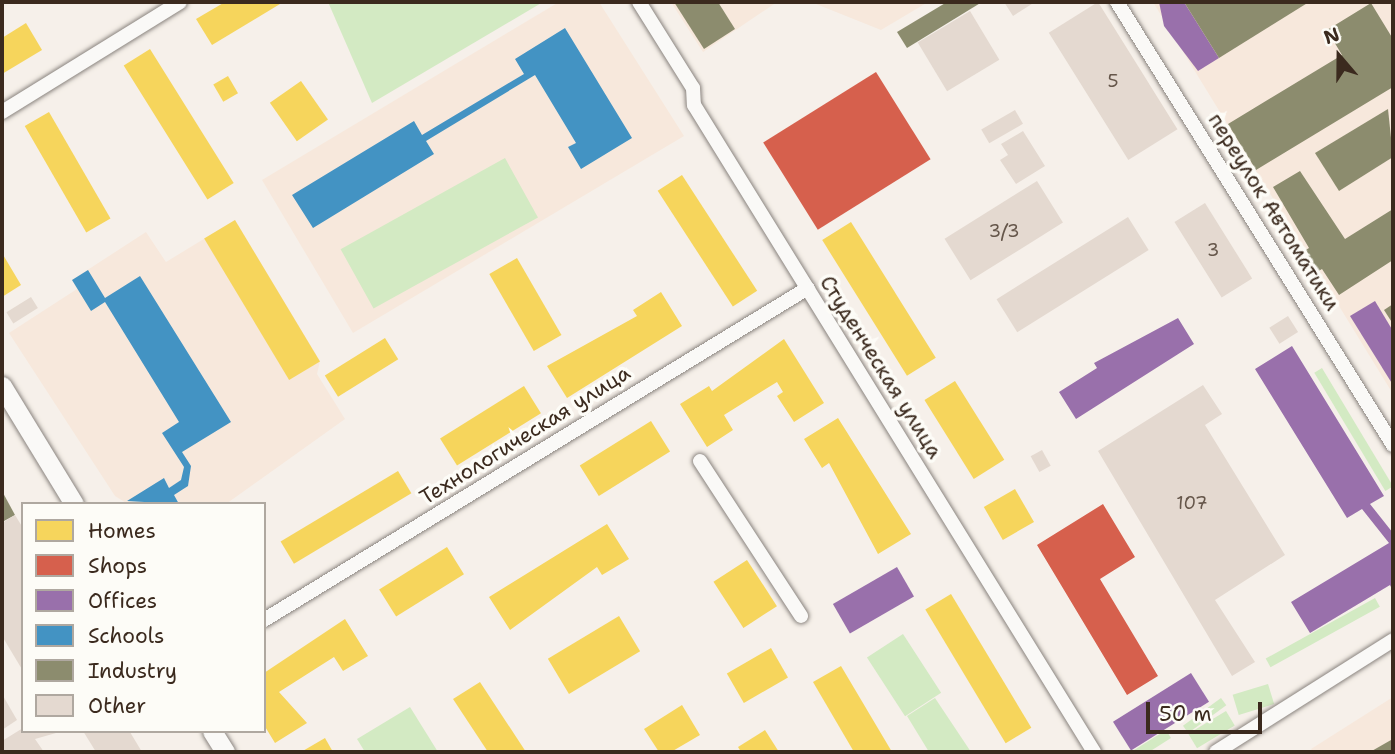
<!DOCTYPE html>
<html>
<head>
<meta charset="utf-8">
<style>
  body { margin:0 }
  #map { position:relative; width:1395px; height:754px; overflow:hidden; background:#f6f0ea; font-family:"Shantell Sans",sans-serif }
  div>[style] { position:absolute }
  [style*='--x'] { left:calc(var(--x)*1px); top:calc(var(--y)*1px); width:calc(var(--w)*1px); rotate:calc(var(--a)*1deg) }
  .built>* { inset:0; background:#f7e8dc }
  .green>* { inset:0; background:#d3eac3; transform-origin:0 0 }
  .homes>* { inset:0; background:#f6d55c; transform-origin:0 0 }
  .shops>* { inset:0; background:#d6604d; transform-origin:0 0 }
  .offices>* { inset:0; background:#9970ab; transform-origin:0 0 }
  .schools>* { inset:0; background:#4393c3 }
  .industry>* { inset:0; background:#8c8c6e }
  .building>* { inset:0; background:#e4d9d0; transform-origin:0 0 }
  .roads { filter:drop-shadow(0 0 2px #8a847f) drop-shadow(0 0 2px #8a847f) }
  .minor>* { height:14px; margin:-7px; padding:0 7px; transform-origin:7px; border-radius:7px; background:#faf9f7 }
  .secondary>* { height:19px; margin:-9.5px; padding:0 9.5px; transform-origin:9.5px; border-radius:9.5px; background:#faf9f7 }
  span { translate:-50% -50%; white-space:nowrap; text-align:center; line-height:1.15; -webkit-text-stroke:7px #fdfcf7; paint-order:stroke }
  .number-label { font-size:18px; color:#65564a }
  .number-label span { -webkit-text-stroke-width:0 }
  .street-label { font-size:21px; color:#3b2a1e }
  .frame { position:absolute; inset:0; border:4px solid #3b2a1e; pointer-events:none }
  .legend { position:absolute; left:21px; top:502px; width:245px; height:231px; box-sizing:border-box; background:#fdfcf7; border:2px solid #afa8a0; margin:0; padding:9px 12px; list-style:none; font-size:21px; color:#3b2a1e }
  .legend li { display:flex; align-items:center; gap:14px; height:35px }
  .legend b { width:35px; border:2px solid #afa8a0 }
  .north { position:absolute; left:1304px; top:21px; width:70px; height:70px; -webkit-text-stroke:5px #fdfcf7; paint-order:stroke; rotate:340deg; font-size:19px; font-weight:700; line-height:28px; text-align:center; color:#3b2a1e }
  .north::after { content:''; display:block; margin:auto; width:24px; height:32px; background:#3b2a1e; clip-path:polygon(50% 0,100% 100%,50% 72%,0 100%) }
  .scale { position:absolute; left:1146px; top:702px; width:116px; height:32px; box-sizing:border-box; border:4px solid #3b2a1e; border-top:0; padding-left:9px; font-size:21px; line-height:24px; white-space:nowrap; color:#3b2a1e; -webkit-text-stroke:5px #fdfcf7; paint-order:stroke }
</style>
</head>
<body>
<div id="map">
  <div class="built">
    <i style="clip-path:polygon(559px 2px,599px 2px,684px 136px,353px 333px,262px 180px)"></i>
    <i style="clip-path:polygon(671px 2px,777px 2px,703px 52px)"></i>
    <i style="clip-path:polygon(811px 2px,928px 2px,881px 30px)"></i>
    <i style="clip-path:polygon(1153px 2px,1393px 2px,1393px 394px,1196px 73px)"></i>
    <i style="clip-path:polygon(235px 220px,320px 361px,317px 374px,345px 419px,226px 504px,128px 504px,115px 496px,9px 333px,77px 289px,72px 280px,146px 232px,166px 262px)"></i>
    <i style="clip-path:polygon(1393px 697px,1393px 752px,1313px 752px,1311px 749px)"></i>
  </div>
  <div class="green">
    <i style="clip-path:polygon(328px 2px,543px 2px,372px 103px)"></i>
    <i style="left:505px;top:158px;width:68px;height:188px;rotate:61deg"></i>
    <i style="left:1322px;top:368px;width:138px;height:9px;rotate:59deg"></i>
    <i style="left:1375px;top:598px;width:10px;height:125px;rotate:61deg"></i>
    <i style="left:903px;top:634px;width:70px;height:43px;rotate:57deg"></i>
    <i style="left:1268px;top:684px;width:21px;height:37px;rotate:73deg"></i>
    <i style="clip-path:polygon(935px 698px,971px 752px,929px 752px,907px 716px)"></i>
    <i style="left:1221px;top:698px;width:9px;height:47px;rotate:54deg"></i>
    <i style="clip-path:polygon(410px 707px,438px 752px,365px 752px,357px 739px)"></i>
    <i style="left:1226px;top:711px;width:17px;height:44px;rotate:59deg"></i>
    <i style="clip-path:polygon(1166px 730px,1171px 738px,1149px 752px,1131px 752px)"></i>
  </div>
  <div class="homes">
    <i style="clip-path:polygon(225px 2px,279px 2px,280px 4px,212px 45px,196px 19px)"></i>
    <i style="clip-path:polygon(26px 23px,42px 50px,2px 74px,2px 38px)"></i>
    <i style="left:150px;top:49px;width:158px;height:31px;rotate:58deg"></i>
    <i style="left:228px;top:76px;width:20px;height:17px;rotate:60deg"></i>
    <i style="left:301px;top:81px;width:47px;height:38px;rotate:55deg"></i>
    <i style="left:49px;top:112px;width:123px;height:28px;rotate:60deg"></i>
    <i style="left:682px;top:175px;width:138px;height:29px;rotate:57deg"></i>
    <i style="left:235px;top:220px;width:165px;height:36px;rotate:59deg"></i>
    <i style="left:851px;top:222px;width:160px;height:34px;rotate:58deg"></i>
    <i style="clip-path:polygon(2px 253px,21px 285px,2px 297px)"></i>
    <i style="left:517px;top:258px;width:89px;height:32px;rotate:60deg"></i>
    <i style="clip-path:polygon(661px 292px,682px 326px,567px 398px,547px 366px,637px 316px,633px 310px)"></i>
    <i style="left:385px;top:338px;width:25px;height:71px;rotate:58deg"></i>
    <i style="clip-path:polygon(784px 339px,824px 403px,794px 422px,777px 396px,783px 392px,777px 382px,724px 415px,733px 430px,707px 447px,680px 404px,709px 386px,712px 391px)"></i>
    <i style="left:955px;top:381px;width:93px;height:36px;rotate:58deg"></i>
    <i style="left:524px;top:386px;width:32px;height:99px;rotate:58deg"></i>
    <i style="clip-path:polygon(838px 418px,911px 534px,878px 554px,829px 463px,822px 468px,804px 439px)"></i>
    <i style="left:651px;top:421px;width:36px;height:84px;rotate:58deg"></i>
    <i style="left:398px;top:471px;width:26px;height:137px;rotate:59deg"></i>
    <i style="left:1015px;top:489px;width:38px;height:36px;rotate:60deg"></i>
    <i style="clip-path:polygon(607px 524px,629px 559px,602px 575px,597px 567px,510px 630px,489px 597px)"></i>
    <i style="left:447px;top:547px;width:32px;height:80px;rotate:58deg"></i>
    <i style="left:747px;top:560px;width:55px;height:40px;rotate:57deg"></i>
    <i style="left:951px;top:594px;width:156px;height:30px;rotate:59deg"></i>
    <i style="left:619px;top:616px;width:41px;height:83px;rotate:59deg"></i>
    <i style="clip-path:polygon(345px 619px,368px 656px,343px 671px,334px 657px,279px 692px,307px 723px,275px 743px,264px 725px,264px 673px)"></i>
    <i style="left:771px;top:648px;width:34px;height:51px;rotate:60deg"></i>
    <i style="clip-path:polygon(841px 666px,892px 752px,854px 752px,813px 682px)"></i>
    <i style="clip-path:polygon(480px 682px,526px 752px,488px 752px,453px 699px)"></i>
    <i style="clip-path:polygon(682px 705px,700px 735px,671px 752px,659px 752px,644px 729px)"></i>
    <i style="clip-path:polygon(765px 730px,779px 752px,741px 752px,738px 747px)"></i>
    <i style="clip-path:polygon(325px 738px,333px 752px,301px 752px)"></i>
  </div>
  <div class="shops">
    <i style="left:876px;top:72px;width:103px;height:133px;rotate:58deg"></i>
    <i style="clip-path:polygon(1103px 504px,1135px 557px,1100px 579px,1158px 676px,1127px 695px,1037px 545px)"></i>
  </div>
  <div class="offices">
    <i style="clip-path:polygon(1159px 2px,1184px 2px,1219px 58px,1198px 71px,1164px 26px)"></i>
    <i style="clip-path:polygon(1375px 301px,1393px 331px,1393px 385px,1350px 316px)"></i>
    <i style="clip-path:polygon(1178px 318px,1194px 344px,1076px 419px,1059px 392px,1097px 368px,1094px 363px)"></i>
    <i style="clip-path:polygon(1292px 346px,1384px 496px,1370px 504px,1393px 533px,1393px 591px,1390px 585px,1310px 633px,1291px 602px,1389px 543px,1362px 509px,1347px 518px,1255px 369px)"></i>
    <i style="left:897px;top:567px;width:34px;height:74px;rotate:60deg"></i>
    <i style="left:1191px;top:673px;width:34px;height:92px;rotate:58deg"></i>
  </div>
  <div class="schools">
    <i style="clip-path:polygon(565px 28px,632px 138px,581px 169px,568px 147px,576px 143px,535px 75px,426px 141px,434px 154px,313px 228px,292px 195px,414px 121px,422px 135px,524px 74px,515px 59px)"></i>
    <i style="clip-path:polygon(88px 270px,105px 298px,140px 276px,231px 422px,182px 452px,191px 466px,188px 486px,174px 495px,179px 504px,127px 501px,164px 478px,169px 488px,181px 480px,184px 467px,162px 433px,179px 422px,105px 302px,91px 311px,72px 280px)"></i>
  </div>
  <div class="industry">
    <i style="clip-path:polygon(674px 2px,718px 2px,735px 29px,704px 49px)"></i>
    <i style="clip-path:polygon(947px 2px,982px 2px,907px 48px,897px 32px)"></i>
    <i style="clip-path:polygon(1184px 2px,1309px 2px,1219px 58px)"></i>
    <i style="clip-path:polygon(1371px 3px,1393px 39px,1393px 87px,1256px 170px,1228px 124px,1342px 55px,1327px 30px)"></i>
    <i style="clip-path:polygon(1388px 109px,1393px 157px,1339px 191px,1315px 153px)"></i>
    <i style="clip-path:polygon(1300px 171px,1345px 239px,1393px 209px,1393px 260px,1339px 295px,1322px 269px,1312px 275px,1299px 254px,1309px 248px,1273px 187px)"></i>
    <i style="clip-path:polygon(1393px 304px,1393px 324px,1384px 310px)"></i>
    <i style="clip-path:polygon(2px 491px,15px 515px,4px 521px,2px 517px)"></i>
    <i style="clip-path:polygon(1391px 740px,1393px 752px,1370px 752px)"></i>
  </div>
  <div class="building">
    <i style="clip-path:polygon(1004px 2px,1035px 2px,1013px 16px)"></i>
    <i style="left:1098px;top:2px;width:150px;height:58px;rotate:58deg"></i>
    <i style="left:970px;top:11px;width:57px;height:61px;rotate:59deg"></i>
    <i style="left:1015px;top:110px;width:16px;height:39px;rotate:60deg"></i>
    <i style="clip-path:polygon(1023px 131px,1045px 166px,1016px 184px,1000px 160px,1008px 155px,1001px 144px)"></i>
    <i style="left:1037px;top:181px;width:49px;height:109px;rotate:58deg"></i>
    <i style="left:1205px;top:203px;width:89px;height:36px;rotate:58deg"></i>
    <i style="left:1128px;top:217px;width:39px;height:155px;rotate:58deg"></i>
    <i style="left:31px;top:297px;width:13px;height:29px;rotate:58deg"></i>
    <i style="left:1288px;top:316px;width:19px;height:22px;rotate:58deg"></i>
    <i style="clip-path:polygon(1203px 385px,1222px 414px,1205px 425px,1285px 555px,1215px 600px,1255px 662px,1232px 676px,1098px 451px)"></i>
    <i style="left:1042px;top:450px;width:18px;height:13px;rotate:61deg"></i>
    <i style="clip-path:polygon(15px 515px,23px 528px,23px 671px,2px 636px,2px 523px)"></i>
    <i style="clip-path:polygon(2px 694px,17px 720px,2px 730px)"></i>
    <i style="clip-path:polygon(23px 728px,23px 731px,63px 731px,35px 739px,44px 752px,2px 752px,2px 741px)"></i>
    <i style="clip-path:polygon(83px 731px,130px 732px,142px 752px,96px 752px)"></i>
  </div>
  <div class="roads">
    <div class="minor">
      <i style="--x:639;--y:2;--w:102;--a:57.9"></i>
      <i style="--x:693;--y:88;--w:17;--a:87"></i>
      <i style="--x:694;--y:105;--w:761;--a:58.27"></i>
      <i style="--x:1117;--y:2;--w:522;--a:58.08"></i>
      <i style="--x:2;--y:112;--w:209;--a:-31.7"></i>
      <i style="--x:700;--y:461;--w:185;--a:56.9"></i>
      <i style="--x:264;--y:620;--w:637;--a:-31.4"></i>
      <i style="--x:1216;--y:752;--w:209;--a:-32.3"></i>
    </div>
    <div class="secondary">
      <i style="--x:2;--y:386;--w:138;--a:58.6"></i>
      <i style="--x:212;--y:731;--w:25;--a:58"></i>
    </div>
  </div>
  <div class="number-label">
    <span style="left:1113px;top:81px">5</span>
    <span style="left:1004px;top:231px">3/3</span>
    <span style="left:1213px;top:250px">3</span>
    <span style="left:1192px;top:503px">107</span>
  </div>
  <div class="street-label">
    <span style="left:1274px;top:212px;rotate:58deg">переулок Автоматики</span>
    <span style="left:881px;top:367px;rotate:58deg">Студенческая улица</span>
    <span style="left:525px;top:435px;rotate:-32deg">Технологическая улица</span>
  </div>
  <div class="frame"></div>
  <ul class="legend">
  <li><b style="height:19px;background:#f6d55c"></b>Homes</li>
  <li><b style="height:19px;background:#d6604d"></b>Shops</li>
  <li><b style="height:19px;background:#9970ab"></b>Offices</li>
  <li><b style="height:19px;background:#4393c3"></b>Schools</li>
  <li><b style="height:19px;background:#8c8c6e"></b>Industry</li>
  <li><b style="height:19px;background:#e4d9d0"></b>Other</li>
  </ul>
  <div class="north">N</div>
  <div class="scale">50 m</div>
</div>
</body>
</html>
